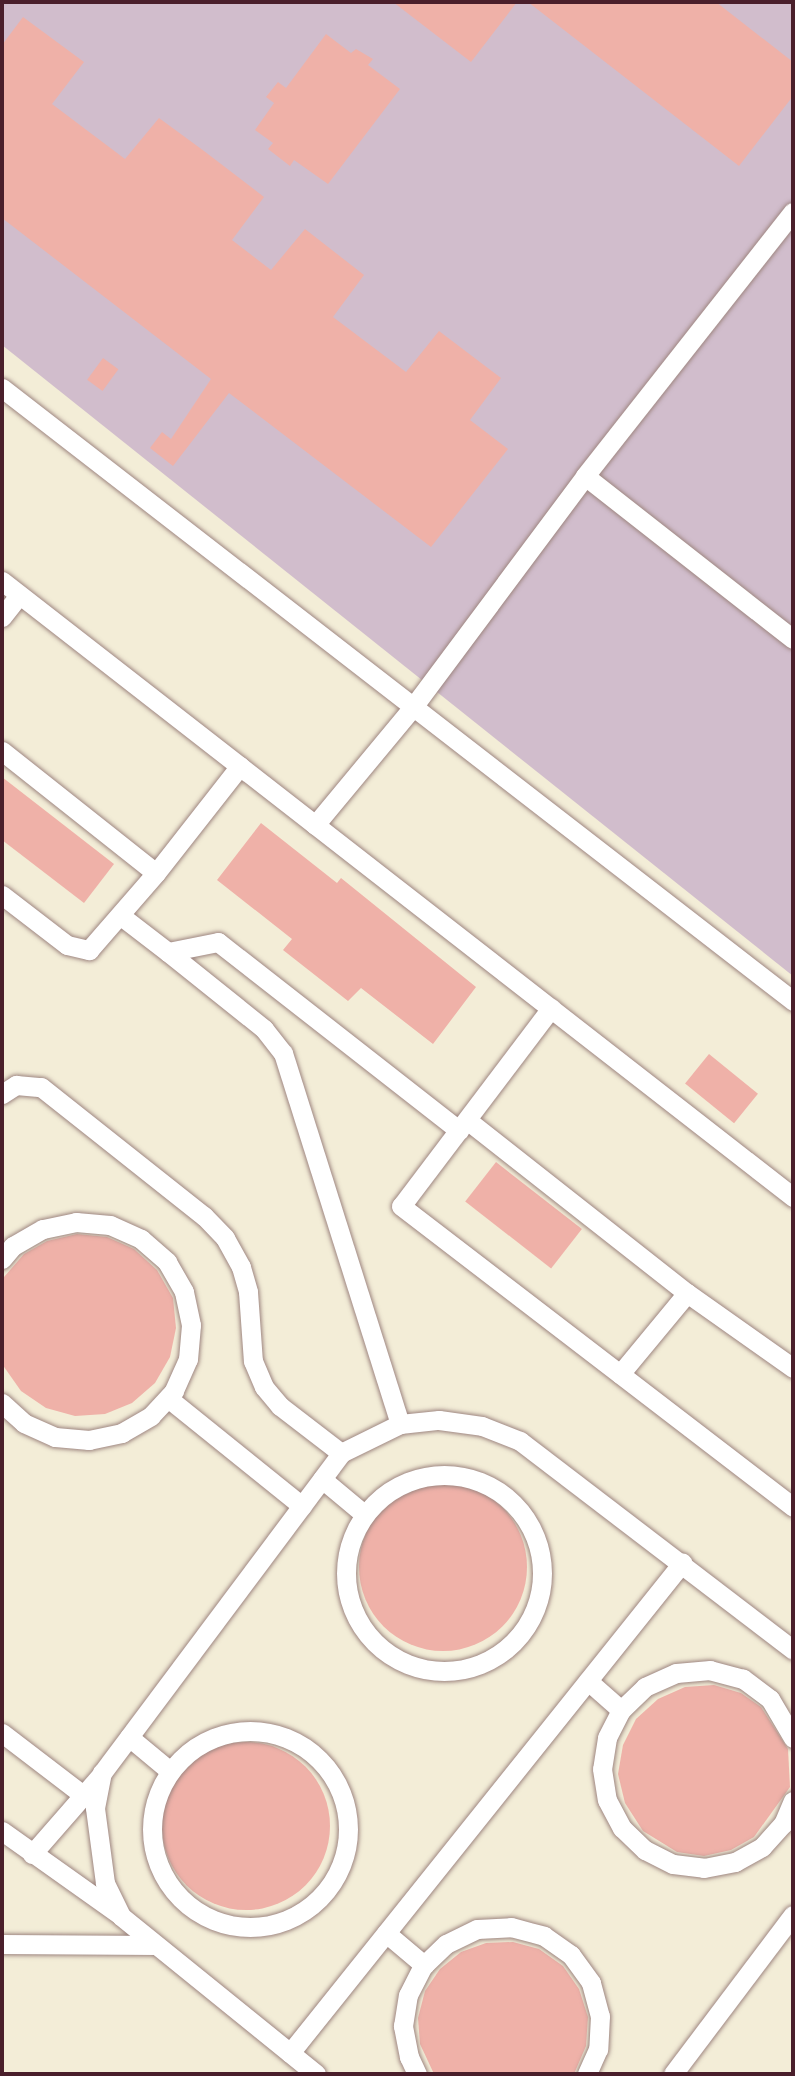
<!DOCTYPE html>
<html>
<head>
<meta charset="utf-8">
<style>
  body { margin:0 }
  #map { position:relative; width:795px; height:2076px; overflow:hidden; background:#f3edd7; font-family:"IM FELL Great Primer",serif }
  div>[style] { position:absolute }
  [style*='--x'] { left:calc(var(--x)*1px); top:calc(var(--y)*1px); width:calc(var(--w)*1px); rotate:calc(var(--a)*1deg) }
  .industrial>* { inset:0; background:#d1bdcc }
  .building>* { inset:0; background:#efb1a8; transform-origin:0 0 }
  .round { border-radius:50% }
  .roads { filter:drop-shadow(0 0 2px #9e8681) drop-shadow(0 0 2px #9e8681) }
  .minor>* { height:19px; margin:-9.5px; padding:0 9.5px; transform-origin:9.5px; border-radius:9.5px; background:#fff }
  .minor>.ring { margin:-9.5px; padding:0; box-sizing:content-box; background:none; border:19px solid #fff; border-radius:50% }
  span { translate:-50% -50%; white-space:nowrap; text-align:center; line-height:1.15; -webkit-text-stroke:5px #fbf7ec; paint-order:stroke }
  .frame { position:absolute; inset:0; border:4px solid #4a1f2b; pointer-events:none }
</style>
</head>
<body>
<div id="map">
  <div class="industrial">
    <i style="clip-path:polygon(2px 2px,793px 2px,793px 976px,2px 345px)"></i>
  </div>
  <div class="building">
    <i style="clip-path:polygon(393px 2px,517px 2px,471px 62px)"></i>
    <i style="clip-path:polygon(528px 2px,716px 2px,793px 62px,793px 96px,739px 166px)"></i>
    <i style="clip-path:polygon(23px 17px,84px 62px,52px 104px,125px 159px,159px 118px,204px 151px,264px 197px,232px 240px,271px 270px,305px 229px,364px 275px,333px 317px,406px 372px,439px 331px,501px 378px,470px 420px,508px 449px,431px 547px,229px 393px,173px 466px,150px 448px,162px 432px,171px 439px,211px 379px,2px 218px,2px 45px)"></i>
    <i style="clip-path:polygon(326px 34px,351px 53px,356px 49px,373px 59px,368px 65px,400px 89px,328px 184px,294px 160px,290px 166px,268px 149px,273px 143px,255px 130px,274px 103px,266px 97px,278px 82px,286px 88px)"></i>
    <i style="left:103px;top:358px;width:19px;height:27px;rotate:36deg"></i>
    <i style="clip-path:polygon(2px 777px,114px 864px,84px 903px,2px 840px)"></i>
    <i style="clip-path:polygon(261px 823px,337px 883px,341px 878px,476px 987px,433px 1044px,361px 988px,348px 1001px,283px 950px,292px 939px,217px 880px)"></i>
    <i style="left:709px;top:1054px;width:63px;height:38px;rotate:39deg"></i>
    <i style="left:496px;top:1162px;width:109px;height:50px;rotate:38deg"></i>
    <i style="clip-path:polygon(77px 1234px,107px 1237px,134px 1249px,157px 1270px,173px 1298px,176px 1328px,170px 1357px,155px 1383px,132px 1403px,105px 1414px,75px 1416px,46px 1408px,21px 1391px,2px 1364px,4px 1277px,24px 1254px,47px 1241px)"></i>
    <i class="round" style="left:359px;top:1483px;width:168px;height:168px"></i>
    <i style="clip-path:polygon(714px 1685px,741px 1693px,761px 1707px,788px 1749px,790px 1787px,754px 1837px,731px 1850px,704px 1856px,677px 1852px,643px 1831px,625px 1803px,618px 1774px,623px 1745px,636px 1719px,658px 1699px,685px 1687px)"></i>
    <i class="round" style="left:162px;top:1742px;width:168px;height:168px"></i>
    <i style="clip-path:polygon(513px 1942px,539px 1949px,563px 1966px,579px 1989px,588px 2017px,586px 2046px,574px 2074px,434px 2074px,420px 2044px,418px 2018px,425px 1991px,440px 1969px,461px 1952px,486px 1943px)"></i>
  </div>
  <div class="roads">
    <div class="minor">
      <i style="--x:2;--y:388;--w:1001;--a:37.77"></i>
      <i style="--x:585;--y:476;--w:264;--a:38.1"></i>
      <i style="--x:2;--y:581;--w:1003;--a:37.91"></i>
      <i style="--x:2;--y:617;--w:28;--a:-52"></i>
      <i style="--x:2;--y:751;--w:196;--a:38.4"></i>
      <i style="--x:156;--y:873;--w:136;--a:-51.9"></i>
      <i style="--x:315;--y:825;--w:153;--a:-50.3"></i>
      <i style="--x:413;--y:707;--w:288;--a:-53.3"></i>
      <i style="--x:585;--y:476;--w:336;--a:-51.8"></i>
      <i style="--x:2;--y:895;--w:82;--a:37.6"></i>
      <i style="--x:67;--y:945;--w:23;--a:13"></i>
      <i style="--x:89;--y:950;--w:102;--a:-49"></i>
      <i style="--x:121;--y:916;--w:59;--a:37.5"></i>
      <i style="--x:168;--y:952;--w:51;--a:-11.3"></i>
      <i style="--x:218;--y:942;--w:306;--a:38"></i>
      <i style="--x:168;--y:952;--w:123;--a:38.7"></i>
      <i style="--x:264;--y:1029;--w:31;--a:52"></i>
      <i style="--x:283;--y:1053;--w:389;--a:72.5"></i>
      <i style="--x:551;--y:1008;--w:248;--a:127.1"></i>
      <i style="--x:401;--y:1206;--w:494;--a:37.5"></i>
      <i style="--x:2;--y:1094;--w:17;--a:-33"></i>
      <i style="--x:16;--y:1085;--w:25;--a:5"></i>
      <i style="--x:41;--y:1087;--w:208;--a:38.4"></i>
      <i style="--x:204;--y:1216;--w:30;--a:46"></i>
      <i style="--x:225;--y:1238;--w:33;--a:61"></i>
      <i style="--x:241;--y:1267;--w:26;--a:74"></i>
      <i style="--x:248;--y:1292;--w:69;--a:85.9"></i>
      <i style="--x:253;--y:1361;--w:28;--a:67"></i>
      <i style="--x:264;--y:1387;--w:25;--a:50"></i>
      <i style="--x:280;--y:1406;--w:77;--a:37.6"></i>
      <i style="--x:467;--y:1120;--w:280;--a:38.2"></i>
      <i style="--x:687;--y:1293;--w:130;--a:35.3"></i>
      <i style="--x:2;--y:1259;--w:17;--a:-50"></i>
      <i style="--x:13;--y:1246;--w:34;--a:-30"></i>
      <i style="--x:43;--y:1229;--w:34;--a:-12"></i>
      <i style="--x:76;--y:1222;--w:34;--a:5"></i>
      <i style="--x:110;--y:1225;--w:34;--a:24"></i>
      <i style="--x:141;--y:1239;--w:35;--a:41"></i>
      <i style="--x:167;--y:1262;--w:34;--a:60"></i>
      <i style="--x:184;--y:1292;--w:34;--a:78"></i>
      <i style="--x:191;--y:1325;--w:34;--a:95"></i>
      <i style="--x:188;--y:1359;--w:35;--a:114"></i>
      <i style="--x:174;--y:1391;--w:34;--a:133"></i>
      <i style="--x:151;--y:1416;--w:34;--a:150"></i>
      <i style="--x:122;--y:1433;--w:34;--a:168"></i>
      <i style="--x:89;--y:1440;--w:34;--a:-175"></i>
      <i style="--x:55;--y:1437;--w:34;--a:-156"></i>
      <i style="--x:24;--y:1423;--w:30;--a:-138"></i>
      <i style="--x:620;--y:1374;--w:105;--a:-50.4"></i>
      <i style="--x:168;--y:1398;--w:172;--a:38.9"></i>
      <i class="ring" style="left:346px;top:1475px;width:177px;height:177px"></i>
      <i style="--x:322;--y:1479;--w:55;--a:39.8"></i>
      <i style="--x:588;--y:1681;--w:44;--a:41.3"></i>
      <i class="ring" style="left:152px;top:1731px;width:177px;height:177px"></i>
      <i style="--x:2;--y:1733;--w:102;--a:37.4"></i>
      <i style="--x:129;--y:1737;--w:53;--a:39.7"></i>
      <i style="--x:793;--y:1738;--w:45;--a:-120.5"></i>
      <i style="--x:770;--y:1699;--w:34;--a:-143"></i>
      <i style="--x:743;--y:1679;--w:34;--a:-165"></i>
      <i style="--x:710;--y:1670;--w:34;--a:175"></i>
      <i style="--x:676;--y:1673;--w:34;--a:156"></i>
      <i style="--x:645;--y:1687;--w:33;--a:136"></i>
      <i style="--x:621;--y:1710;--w:31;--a:117"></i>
      <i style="--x:607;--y:1738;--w:31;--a:99"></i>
      <i style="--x:602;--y:1769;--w:31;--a:81"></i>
      <i style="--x:607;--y:1800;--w:32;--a:62"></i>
      <i style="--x:622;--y:1828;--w:32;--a:44"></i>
      <i style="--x:645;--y:1850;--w:31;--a:27"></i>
      <i style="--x:673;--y:1864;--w:31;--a:7"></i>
      <i style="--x:704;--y:1868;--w:32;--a:-11"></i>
      <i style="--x:735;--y:1862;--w:31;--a:-29"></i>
      <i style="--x:762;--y:1847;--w:31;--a:-48"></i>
      <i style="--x:783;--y:1824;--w:25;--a:-67"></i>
      <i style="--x:2;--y:1831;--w:145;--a:35.4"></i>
      <i style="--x:32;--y:1854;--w:103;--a:-48.9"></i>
      <i style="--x:386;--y:1933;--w:50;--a:40.1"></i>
      <i style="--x:2;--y:1944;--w:154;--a:0.4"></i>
      <i style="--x:290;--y:2053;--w:628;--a:-51.34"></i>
      <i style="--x:316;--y:2074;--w:251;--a:-141"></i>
      <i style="--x:121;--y:1916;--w:37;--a:-116"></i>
      <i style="--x:105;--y:1883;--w:76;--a:-97.6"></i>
      <i style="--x:95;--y:1808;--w:36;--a:-79"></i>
      <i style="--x:102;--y:1773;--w:399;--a:-53.2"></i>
      <i style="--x:341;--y:1453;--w:66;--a:-26.2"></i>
      <i style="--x:400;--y:1424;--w:39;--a:-6"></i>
      <i style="--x:439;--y:1420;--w:43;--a:7.9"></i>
      <i style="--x:482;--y:1426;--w:41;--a:21.5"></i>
      <i style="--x:520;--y:1441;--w:344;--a:37.4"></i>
      <i style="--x:417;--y:2074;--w:19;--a:-115"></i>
      <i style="--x:409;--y:2057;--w:32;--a:-101"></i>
      <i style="--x:403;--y:2026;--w:31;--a:-81"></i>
      <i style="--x:408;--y:1995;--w:31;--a:-63"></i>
      <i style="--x:422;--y:1967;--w:33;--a:-44"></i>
      <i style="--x:446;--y:1944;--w:34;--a:-26"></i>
      <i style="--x:477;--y:1929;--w:34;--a:-3"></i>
      <i style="--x:511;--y:1927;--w:34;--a:15"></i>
      <i style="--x:544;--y:1936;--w:33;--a:35"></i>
      <i style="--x:571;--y:1955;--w:34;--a:54"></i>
      <i style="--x:591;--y:1983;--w:34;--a:75"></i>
      <i style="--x:600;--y:2016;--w:33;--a:93"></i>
      <i style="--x:598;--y:2049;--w:27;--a:114"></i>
      <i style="--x:673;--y:2074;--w:199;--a:-53"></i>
    </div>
  </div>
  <div class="frame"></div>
</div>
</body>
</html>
